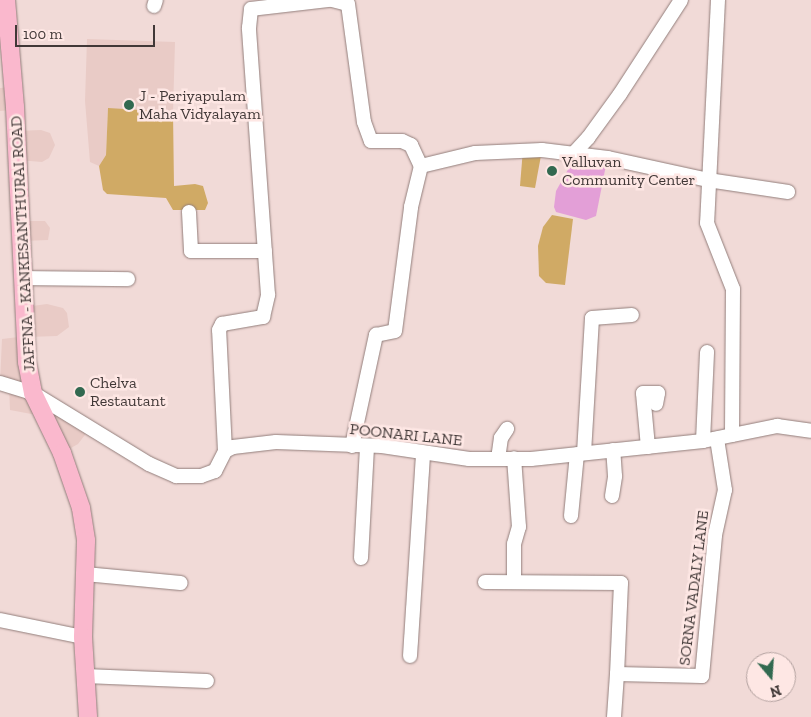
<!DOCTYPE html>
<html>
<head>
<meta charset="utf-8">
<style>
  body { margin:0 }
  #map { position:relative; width:811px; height:717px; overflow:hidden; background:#f1dad7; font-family:"Zilla Slab",serif }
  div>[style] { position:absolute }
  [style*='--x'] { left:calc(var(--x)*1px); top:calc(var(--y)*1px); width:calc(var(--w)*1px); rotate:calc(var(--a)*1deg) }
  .built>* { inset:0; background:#e9cbc6 }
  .green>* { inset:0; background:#d0aa65 }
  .water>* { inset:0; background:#e39fd7 }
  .roads { filter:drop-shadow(0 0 1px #927e7b) drop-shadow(0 0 1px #927e7b) }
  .minor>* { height:14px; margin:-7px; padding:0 7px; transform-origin:7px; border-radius:7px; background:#fff }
  .major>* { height:18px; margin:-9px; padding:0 9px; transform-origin:9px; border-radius:9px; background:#fab8cd }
  .dots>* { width:14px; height:14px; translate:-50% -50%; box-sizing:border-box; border:2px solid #fee7e4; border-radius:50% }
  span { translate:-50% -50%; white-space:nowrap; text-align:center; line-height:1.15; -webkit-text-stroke:5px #fee7e4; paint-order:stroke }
  .poi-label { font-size:16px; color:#413837 }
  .left { translate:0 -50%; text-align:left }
  .street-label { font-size:16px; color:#413837 }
  .north { position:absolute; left:746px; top:652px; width:50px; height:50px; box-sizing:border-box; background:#fee7e4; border:1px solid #b2a19f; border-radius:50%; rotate:162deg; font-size:14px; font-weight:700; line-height:20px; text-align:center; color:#413837 }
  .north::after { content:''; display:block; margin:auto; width:18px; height:22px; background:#326950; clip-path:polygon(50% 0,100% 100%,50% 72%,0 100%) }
  .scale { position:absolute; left:15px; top:25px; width:140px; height:22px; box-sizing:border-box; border:2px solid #413837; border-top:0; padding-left:6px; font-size:15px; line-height:18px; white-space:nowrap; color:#413837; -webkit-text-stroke:4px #fee7e4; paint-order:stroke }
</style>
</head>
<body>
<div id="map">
  <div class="built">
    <i style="clip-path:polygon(87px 39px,175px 42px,173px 112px,108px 109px,106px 155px,99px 166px,90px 162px,85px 101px)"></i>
    <i style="clip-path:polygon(14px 87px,11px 110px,0 111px,0 88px)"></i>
    <i style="clip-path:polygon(41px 130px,50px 133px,55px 145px,49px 158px,42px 162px,18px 160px,16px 131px)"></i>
    <i style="clip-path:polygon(21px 221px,45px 221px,50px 228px,48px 240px,23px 241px)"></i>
    <i style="clip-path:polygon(47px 304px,63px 308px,67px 313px,69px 327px,57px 336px,27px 337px,33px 393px,91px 427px,78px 444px,62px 453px,42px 416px,10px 410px,9px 386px,0 383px,2px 339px,27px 336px,25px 307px)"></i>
  </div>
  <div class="green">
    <i style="clip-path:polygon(108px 108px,173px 112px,174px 186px,195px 184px,203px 186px,208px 203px,205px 210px,173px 210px,166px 198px,107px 194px,103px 190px,99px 166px,106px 155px)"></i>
    <i style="clip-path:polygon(523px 149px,542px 150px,535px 188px,520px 186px)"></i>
    <i style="clip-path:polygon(552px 215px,573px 219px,565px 285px,546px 283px,539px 276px,538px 246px,543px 227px)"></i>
  </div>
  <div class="water">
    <i style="clip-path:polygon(575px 157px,605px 161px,606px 165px,596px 216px,586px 220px,556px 212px,554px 207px,556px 191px)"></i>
  </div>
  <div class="roads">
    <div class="minor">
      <i style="--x:332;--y:0;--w:16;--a:14"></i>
      <i style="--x:348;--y:4;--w:119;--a:82.3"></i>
      <i style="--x:364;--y:122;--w:20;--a:70"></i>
      <i style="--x:371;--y:141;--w:31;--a:0"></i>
      <i style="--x:402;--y:141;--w:10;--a:24"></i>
      <i style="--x:411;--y:145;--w:23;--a:65"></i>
      <i style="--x:718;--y:0;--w:223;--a:92.8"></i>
      <i style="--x:707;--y:223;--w:71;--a:68.5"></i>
      <i style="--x:733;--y:289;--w:146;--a:90.4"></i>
      <i style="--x:154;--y:6;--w:6;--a:-72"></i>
      <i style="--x:574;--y:153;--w:21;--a:-47"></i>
      <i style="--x:588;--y:138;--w:54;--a:-54"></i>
      <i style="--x:620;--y:94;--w:112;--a:-57"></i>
      <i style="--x:189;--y:212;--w:39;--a:87"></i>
      <i style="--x:191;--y:251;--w:74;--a:0"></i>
      <i style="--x:24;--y:278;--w:104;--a:0.6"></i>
      <i style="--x:0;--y:383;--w:34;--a:17"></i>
      <i style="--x:33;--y:393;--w:136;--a:31.5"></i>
      <i style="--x:149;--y:464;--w:30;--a:24"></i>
      <i style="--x:176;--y:476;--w:25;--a:0"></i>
      <i style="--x:201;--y:476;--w:15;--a:-20"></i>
      <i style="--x:215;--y:471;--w:22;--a:-63"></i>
      <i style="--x:225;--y:451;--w:9;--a:-27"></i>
      <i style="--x:233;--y:447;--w:43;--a:-6.6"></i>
      <i style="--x:276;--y:442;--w:106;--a:2.2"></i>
      <i style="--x:382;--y:446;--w:88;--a:8.5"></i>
      <i style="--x:469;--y:459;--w:62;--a:0"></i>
      <i style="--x:531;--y:459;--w:173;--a:-6"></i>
      <i style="--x:703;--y:441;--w:76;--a:-11.5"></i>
      <i style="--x:777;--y:426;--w:34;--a:8"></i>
      <i style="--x:703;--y:441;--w:89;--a:-87.4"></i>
      <i style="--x:352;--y:446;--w:114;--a:-77.8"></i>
      <i style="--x:376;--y:335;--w:19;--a:-12"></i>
      <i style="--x:395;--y:331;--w:125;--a:-82.6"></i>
      <i style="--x:411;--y:207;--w:42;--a:-76.3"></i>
      <i style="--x:421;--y:166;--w:56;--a:-13.5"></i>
      <i style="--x:475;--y:153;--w:67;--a:-2.6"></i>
      <i style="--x:542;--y:150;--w:66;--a:6.9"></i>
      <i style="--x:608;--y:158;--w:102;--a:12.4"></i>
      <i style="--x:708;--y:180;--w:81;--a:8.5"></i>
      <i style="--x:648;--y:447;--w:54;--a:-95.3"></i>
      <i style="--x:643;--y:393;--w:15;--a:0"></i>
      <i style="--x:658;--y:393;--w:11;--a:100"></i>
      <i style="--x:225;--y:451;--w:121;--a:-92.8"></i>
      <i style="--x:219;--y:330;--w:7;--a:-63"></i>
      <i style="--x:222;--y:324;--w:42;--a:-9.7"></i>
      <i style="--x:263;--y:317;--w:23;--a:-77"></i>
      <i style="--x:268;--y:295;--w:268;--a:-94.1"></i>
      <i style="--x:249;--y:28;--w:19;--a:-84"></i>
      <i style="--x:251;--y:9;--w:79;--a:-6.6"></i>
      <i style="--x:584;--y:453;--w:135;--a:-86.6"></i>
      <i style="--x:592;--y:318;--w:40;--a:-4.3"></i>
      <i style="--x:498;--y:459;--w:21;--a:-82"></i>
      <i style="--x:501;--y:438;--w:11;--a:-56"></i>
      <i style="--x:612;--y:496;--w:20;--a:-81"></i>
      <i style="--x:615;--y:476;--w:26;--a:-94"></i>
      <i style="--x:571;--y:516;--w:62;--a:-84.5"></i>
      <i style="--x:361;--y:558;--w:112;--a:-86.9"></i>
      <i style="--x:85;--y:574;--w:96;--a:5.4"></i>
      <i style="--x:485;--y:582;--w:136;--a:0.4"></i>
      <i style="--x:621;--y:583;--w:91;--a:92.5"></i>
      <i style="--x:514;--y:582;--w:38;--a:-90"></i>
      <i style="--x:514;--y:544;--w:18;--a:-74"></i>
      <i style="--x:519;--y:527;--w:69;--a:-94.1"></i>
      <i style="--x:0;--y:620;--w:85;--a:11.6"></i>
      <i style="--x:410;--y:656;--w:203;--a:-86.3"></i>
      <i style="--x:85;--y:676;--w:122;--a:2.3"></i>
      <i style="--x:614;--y:717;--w:43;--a:-86"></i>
      <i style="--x:617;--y:674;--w:85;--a:1.3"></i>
      <i style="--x:702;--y:676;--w:142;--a:-84.7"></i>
      <i style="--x:715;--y:535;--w:46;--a:-77.5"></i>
      <i style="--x:725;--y:490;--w:52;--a:-98.9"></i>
    </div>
    <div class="major">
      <i style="--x:6;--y:0;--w:107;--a:85.2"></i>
      <i style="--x:15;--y:107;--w:255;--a:87.3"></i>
      <i style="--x:27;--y:362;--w:32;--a:79"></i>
      <i style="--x:33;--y:393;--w:67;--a:64.2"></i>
      <i style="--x:62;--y:453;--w:58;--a:70.9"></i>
      <i style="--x:81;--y:508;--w:33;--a:81"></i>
      <i style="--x:86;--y:541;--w:96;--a:91.8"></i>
      <i style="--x:83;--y:637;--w:80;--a:86.4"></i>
    </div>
  </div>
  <div class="dots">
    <i style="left:129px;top:105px;background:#326950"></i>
    <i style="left:552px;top:171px;background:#326950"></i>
    <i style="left:80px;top:392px;background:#326950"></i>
  </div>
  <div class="poi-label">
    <span class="left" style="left:139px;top:105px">J - Periyapulam<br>Maha Vidyalayam</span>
    <span class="left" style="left:562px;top:171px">Valluvan<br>Community Center</span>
    <span class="left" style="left:90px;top:392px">Chelva<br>Restautant</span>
  </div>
  <div class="street-label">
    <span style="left:23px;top:244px;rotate:-93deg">JAFFNA - KANKESANTHURAI ROAD</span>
    <span style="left:406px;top:435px;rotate:6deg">POONARI LANE</span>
    <span style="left:694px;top:588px;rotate:-83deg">SORNA VADALY LANE</span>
  </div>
  <div class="north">N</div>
  <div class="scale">100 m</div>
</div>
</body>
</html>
